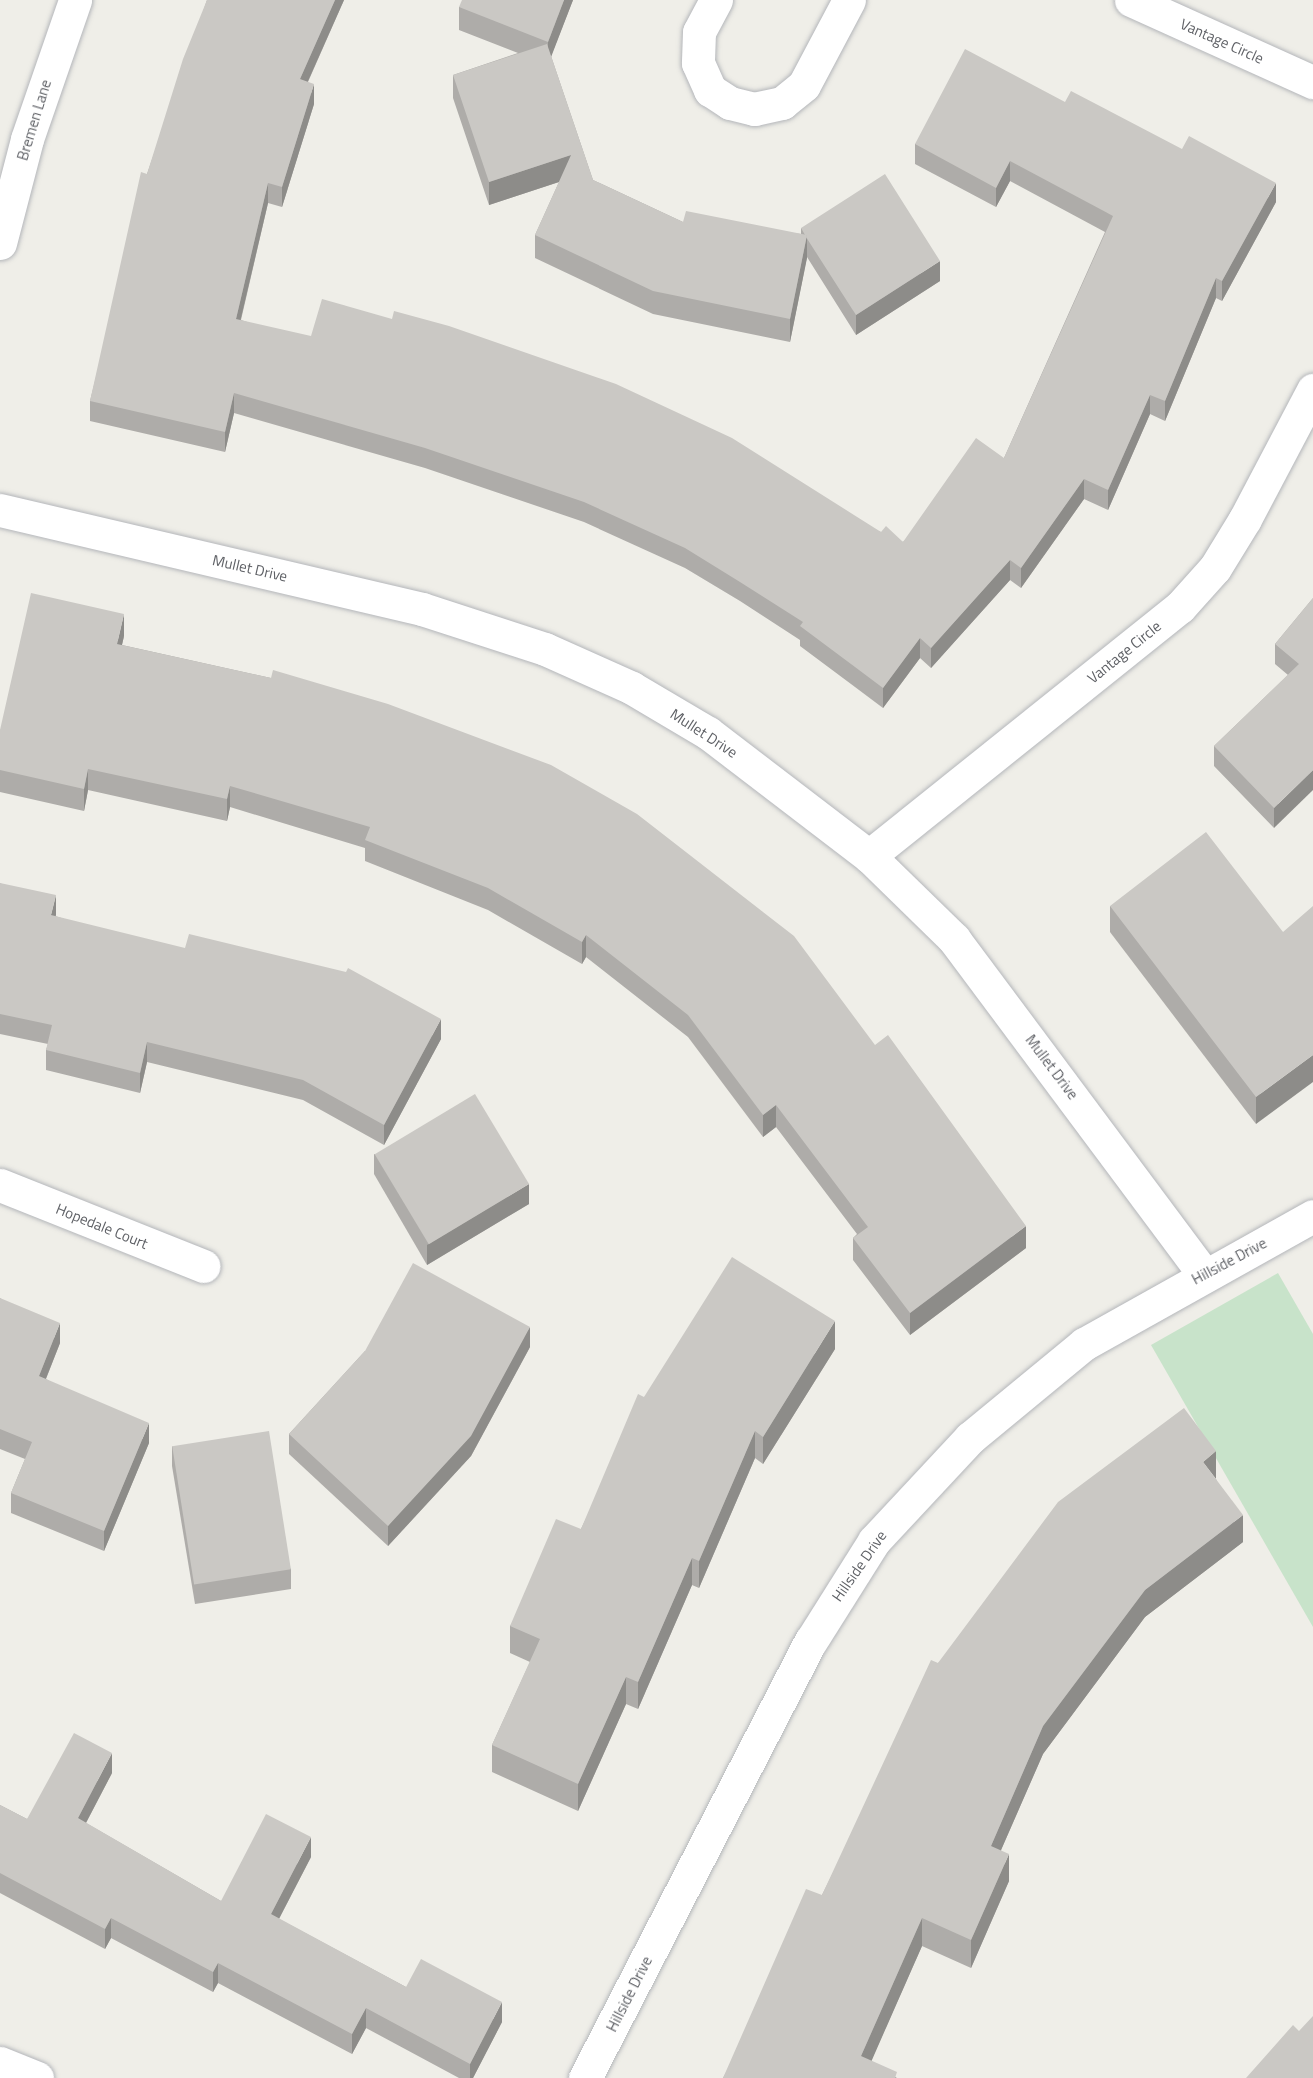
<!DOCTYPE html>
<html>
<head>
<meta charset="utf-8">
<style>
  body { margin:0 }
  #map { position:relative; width:1313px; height:2078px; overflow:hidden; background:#efeee8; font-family:"Titillium Web",sans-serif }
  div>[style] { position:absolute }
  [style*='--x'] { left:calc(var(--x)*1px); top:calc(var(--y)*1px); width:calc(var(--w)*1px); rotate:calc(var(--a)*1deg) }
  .green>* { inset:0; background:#c8e3ca }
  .roads { filter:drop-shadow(0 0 2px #b4b6ba) drop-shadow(0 0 2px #b4b6ba) }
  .minor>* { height:33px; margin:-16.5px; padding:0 16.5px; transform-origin:16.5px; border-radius:16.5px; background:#fff }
  .wall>* { inset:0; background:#aeaca9 }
  .shaded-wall>* { inset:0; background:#8d8c89 }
  .building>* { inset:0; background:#cac8c4; transform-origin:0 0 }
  span { translate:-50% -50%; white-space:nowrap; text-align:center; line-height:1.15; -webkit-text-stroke:6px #fff; paint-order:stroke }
  .street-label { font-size:15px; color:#5f6166 }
</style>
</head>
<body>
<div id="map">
  <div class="green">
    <i style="clip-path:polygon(1278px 1273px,1313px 1334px,1313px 1627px,1151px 1345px)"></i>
  </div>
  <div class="roads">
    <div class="minor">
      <i style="--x:716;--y:0;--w:36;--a:118"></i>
      <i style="--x:699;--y:32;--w:31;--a:92"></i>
      <i style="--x:698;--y:63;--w:30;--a:66"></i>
      <i style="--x:710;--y:90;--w:24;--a:33"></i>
      <i style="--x:730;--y:103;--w:25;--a:14"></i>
      <i style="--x:754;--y:109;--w:29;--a:-12"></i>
      <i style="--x:782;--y:103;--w:28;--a:-39"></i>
      <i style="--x:804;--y:85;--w:96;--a:-62.1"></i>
      <i style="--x:1131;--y:0;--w:200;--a:24.3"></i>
      <i style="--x:0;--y:243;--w:107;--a:-75.4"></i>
      <i style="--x:27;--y:139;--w:147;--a:-70.9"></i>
      <i style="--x:0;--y:510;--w:433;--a:13.2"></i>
      <i style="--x:422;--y:609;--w:129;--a:18"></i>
      <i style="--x:545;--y:649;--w:95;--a:24.1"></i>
      <i style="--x:632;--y:688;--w:88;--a:30.6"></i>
      <i style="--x:708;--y:733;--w:203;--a:37.4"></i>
      <i style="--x:869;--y:856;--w:119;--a:44.3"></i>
      <i style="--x:954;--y:939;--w:418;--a:53.3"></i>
      <i style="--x:869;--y:856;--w:398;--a:-38.7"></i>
      <i style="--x:1180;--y:607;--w:52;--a:-48.1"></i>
      <i style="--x:1215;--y:568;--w:57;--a:-58.5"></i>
      <i style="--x:1245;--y:519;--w:146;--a:-62.2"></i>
      <i style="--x:0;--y:1185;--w:219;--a:21.7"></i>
      <i style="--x:0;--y:2063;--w:40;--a:22"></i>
      <i style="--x:585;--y:2078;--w:492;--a:-62.7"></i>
      <i style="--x:811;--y:1641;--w:118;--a:-57.8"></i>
      <i style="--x:874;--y:1541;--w:141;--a:-47"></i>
      <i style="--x:970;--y:1438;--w:148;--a:-39.5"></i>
      <i style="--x:1084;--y:1344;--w:262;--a:-29.2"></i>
    </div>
  </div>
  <div class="wall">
    <i style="clip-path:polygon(207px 0,344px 0,308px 82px,314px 104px,282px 207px,268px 203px,241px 320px,881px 532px,903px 542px,1004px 458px,1105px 232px,1010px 181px,996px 207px,915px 164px,915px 144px,1065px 102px,1276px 202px,1222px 301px,1216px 298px,1165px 421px,1150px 414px,1108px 510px,1084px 499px,1021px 588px,1010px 580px,931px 668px,920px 658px,883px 708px,800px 646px,800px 640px,740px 601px,685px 568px,584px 522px,425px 468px,234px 413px,225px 452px,90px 421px,90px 401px,147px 174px)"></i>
    <i style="clip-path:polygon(573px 0,551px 56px,593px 180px,683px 222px,801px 234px,801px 228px,940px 281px,856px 335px,807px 257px,790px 342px,653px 314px,535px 258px,535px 235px,559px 182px,489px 205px,453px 98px,453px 75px,518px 53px,459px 30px,459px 7px)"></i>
    <i style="clip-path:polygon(1313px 598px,1274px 828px,1214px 766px,1214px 746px,1288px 675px,1275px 664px,1275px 644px)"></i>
    <i style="clip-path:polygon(124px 636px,122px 645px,271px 678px,1026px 1248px,910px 1335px,853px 1260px,853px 1238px,857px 1234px,776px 1127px,763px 1137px,688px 1037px,586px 957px,582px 964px,488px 910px,365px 861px,365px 848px,230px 807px,227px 821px,88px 790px,84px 811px,0 792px,0 730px)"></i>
    <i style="clip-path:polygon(0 883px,55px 916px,441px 1039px,384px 1145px,303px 1100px,147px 1062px,140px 1093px,46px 1070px,46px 1050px,48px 1044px,0 1034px)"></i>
    <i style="clip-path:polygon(1110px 906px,1283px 932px,1256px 1124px,1110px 932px)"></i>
    <i style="clip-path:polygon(374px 1154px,529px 1204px,427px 1265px,374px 1174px)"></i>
    <i style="clip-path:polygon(0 1298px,60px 1343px,46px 1379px,149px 1443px,104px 1551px,11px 1513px,11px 1493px,25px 1459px,0 1449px)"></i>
    <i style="clip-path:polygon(530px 1347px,471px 1456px,388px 1546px,289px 1454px,289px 1434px,365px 1351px)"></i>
    <i style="clip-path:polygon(835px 1349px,763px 1464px,755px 1458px,699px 1588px,692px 1585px,638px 1709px,626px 1704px,578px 1811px,492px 1772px,492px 1745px,530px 1662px,510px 1653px,510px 1626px,581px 1529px,644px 1397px)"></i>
    <i style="clip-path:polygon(172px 1446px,291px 1569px,291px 1589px,195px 1604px,172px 1466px)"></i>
    <i style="clip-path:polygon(1216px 1479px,1243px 1542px,1145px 1617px,1043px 1754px,1001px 1850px,1009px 1881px,971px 1968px,922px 1946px,871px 2061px,897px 2078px,723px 2078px,822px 1895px,938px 1663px)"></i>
    <i style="clip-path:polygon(112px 1773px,86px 1823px,221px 1901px,311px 1857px,279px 1919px,406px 1987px,502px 2022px,473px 2078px,459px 2078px,366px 2028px,352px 2054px,218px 1983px,213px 1992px,111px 1938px,105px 1949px,0 1893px,0 1805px,27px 1819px)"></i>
  </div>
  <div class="shaded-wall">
    <i style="clip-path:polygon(335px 0,344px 0,300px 99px,300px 79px)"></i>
    <i style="clip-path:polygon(564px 0,573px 0,548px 65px,548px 42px)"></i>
    <i style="clip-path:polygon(314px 84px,314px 104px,282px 207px,282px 187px)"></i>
    <i style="clip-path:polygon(571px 155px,571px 178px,489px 205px,489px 182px)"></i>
    <i style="clip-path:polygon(1010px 161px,1010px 181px,996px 207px,996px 188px)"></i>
    <i style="clip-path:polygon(268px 183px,268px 203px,236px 339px,236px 319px)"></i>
    <i style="clip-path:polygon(1276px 183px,1276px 202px,1222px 301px,1222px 281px)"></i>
    <i style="clip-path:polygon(807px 235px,807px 258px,790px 342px,790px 319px)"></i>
    <i style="clip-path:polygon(940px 261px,940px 281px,856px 335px,856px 315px)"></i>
    <i style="clip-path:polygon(1216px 278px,1216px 298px,1165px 421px,1165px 401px)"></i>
    <i style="clip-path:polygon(234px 393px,234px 413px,225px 452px,225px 432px)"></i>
    <i style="clip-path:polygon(1150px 395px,1150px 414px,1108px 510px,1108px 490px)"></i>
    <i style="clip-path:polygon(1084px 479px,1084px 499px,1021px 588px,1021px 568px)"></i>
    <i style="clip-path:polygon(1010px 560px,1010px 580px,931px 668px,931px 648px)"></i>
    <i style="clip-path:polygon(124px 614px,124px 636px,117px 666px,117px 644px)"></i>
    <i style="clip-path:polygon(920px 638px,920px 658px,883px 708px,883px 688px)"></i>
    <i style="clip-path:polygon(88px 769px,88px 790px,84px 811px,84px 789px)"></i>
    <i style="clip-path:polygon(1313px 770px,1313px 790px,1274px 828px,1274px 808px)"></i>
    <i style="clip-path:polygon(230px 786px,230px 807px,227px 821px,227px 799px)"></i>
    <i style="clip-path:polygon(56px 895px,56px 915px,51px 935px,51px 915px)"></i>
    <i style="clip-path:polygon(586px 935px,586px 957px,582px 964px,582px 942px)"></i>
    <i style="clip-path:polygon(441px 1019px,441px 1039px,384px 1145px,384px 1125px)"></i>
    <i style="clip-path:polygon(147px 1042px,147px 1062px,140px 1093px,140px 1073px)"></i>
    <i style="clip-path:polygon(1313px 1055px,1313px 1082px,1256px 1124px,1256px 1097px)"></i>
    <i style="clip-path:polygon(776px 1105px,776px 1127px,763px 1137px,763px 1115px)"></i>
    <i style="clip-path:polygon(529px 1184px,529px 1204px,427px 1265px,427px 1245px)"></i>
    <i style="clip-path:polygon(1026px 1226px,1026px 1248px,910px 1335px,910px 1313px)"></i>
    <i style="clip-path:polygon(835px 1321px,835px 1349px,763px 1464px,763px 1437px)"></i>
    <i style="clip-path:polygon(60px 1323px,60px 1343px,39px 1396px,39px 1376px)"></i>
    <i style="clip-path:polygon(530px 1327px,530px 1347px,471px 1456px,388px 1546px,388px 1526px)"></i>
    <i style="clip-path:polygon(149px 1423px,149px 1443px,104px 1551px,104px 1531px)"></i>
    <i style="clip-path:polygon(755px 1431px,755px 1458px,699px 1588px,699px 1561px)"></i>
    <i style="clip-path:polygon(1216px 1451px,1216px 1479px,1203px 1462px)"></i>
    <i style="clip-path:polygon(1243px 1515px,1243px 1542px,1145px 1617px,1043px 1754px,991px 1873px,991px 1846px,1043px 1726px,1145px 1590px)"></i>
    <i style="clip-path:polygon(692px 1558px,692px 1585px,638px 1709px,638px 1682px)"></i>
    <i style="clip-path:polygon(626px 1677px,626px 1704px,578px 1811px,578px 1784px)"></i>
    <i style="clip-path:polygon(112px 1753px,112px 1773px,78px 1838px,78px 1818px)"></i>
    <i style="clip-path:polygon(311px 1837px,311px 1857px,271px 1934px,271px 1914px)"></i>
    <i style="clip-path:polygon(1009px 1854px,1009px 1881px,971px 1968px,971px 1940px)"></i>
    <i style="clip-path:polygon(111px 1918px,111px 1938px,105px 1949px,105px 1929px)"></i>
    <i style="clip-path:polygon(922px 1918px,922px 1946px,864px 2078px,861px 2056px)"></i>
    <i style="clip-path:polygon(218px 1963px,218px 1983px,213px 1992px,213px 1972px)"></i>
    <i style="clip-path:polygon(502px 2002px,502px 2022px,473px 2078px,470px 2078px,470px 2064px)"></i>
    <i style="clip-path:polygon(366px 2008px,366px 2028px,352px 2054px,352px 2034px)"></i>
  </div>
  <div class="building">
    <i style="clip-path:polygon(207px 0,335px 0,300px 79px,314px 84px,282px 187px,268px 183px,236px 319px,311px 336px,322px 299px,392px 319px,394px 311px,449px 326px,616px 384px,732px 438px,881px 532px,886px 526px,903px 542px,976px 438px,1004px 458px,1113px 216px,1010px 161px,996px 188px,915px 144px,965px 49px,1065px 102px,1071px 91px,1182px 149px,1189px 136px,1276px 183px,1222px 281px,1216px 278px,1165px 401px,1150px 395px,1108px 490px,1084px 479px,1021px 568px,1010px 560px,931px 648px,920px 638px,883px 688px,800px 626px,803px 622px,740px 582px,685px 548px,584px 502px,425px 448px,234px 393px,225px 432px,90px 401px,141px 172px,147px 174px,183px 59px)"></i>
    <i style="clip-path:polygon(462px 0,564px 0,548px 42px,459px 7px)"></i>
    <i style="clip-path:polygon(547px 44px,593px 180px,683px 222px,686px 211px,807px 235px,790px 319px,653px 291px,535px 235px,571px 155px,489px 182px,453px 75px)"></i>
    <i style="clip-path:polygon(885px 174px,940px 261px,856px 315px,806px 237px,807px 235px,805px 235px,801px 228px)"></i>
    <i style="clip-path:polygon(31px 593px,124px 614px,117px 644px,271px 678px,273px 670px,388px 704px,551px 765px,637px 814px,794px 936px,875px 1045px,888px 1035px,1026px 1226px,910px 1313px,853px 1238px,868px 1227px,776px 1105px,763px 1115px,688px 1015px,586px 935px,582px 942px,488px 888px,365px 840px,370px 827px,230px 786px,227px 799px,88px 769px,84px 789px,0 770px,0 730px)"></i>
    <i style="clip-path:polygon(1313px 598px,1313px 770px,1274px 808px,1214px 746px,1299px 664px,1275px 644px)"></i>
    <i style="clip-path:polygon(1206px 832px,1283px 932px,1313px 906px,1313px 1055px,1256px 1097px,1110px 906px)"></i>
    <i style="clip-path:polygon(0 883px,56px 895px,51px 915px,185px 948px,189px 934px,346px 972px,348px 968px,441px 1019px,384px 1125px,303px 1080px,147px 1042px,140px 1073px,46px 1050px,52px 1025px,0 1014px)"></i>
    <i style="left:475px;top:1094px;width:105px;height:117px;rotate:59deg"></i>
    <i style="clip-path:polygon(732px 1257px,835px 1321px,763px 1437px,755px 1431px,699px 1561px,692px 1558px,638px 1682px,626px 1677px,578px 1784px,492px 1745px,540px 1639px,510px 1626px,556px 1519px,581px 1529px,638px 1394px,644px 1397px)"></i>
    <i style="clip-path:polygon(413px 1263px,530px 1327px,471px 1436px,388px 1526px,289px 1434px,365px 1351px)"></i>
    <i style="clip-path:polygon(0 1298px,60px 1323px,39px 1376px,149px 1423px,104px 1531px,11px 1493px,32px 1442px,0 1429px)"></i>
    <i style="clip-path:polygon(1184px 1408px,1216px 1451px,1203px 1462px,1243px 1515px,1145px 1590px,1043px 1726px,991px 1846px,1009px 1854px,971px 1940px,922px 1918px,861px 2056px,897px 2072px,895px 2078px,723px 2078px,806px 1889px,822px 1895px,931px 1660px,938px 1663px,1058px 1502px)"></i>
    <i style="left:269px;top:1431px;width:140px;height:98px;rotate:81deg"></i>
    <i style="clip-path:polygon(74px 1733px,112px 1753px,78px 1818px,221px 1901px,266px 1814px,311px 1837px,271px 1914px,406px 1987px,421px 1959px,502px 2002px,470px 2064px,366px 2008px,352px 2034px,218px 1963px,213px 1972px,111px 1918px,105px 1929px,0 1873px,0 1805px,27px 1819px)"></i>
    <i style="clip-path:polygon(1313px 2016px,1313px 2078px,1246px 2078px,1293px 2025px,1299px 2031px)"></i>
  </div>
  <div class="street-label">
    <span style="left:1222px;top:41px;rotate:24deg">Vantage Circle</span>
    <span style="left:34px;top:120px;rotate:-73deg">Bremen Lane</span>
    <span style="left:250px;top:568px;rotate:13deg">Mullet Drive</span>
    <span style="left:1124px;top:652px;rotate:-39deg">Vantage Circle</span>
    <span style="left:704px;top:733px;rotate:33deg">Mullet Drive</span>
    <span style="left:1052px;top:1067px;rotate:53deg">Mullet Drive</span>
    <span style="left:102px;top:1226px;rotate:22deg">Hopedale Court</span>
    <span style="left:1229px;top:1261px;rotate:-28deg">Hillside Drive</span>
    <span style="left:859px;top:1566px;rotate:-55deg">Hillside Drive</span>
    <span style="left:629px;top:1994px;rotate:-63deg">Hillside Drive</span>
  </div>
</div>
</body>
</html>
